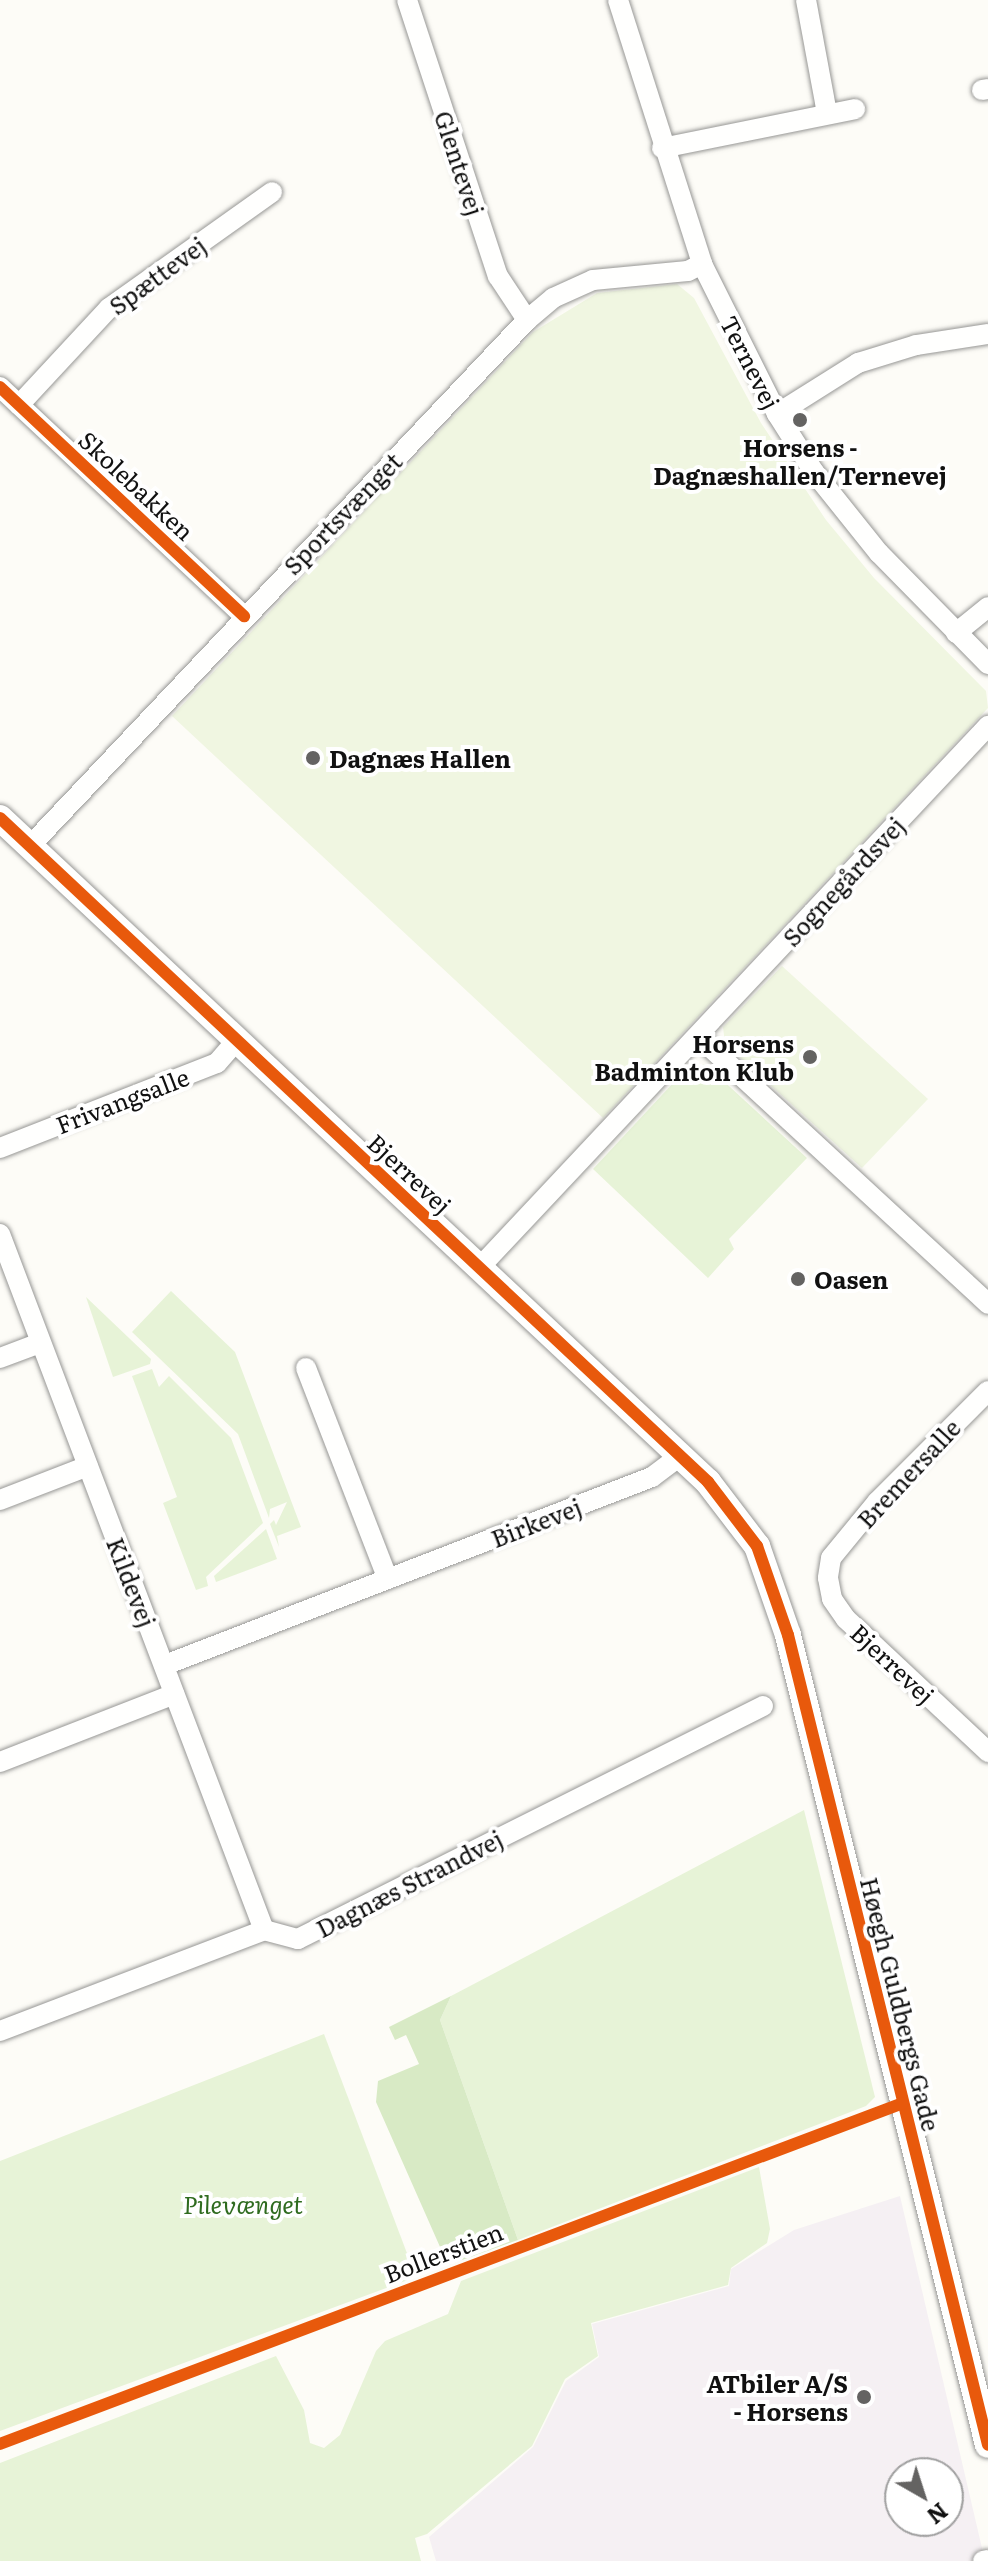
<!DOCTYPE html>
<html>
<head>
<meta charset="utf-8">
<style>
  body { margin:0 }
  #map { position:relative; width:988px; height:2561px; overflow:hidden; background:#fdfcf7; font-family:Literata,serif }
  div>[style] { position:absolute }
  [style*='--x'] { left:calc(var(--x)*1px); top:calc(var(--y)*1px); width:calc(var(--w)*1px); rotate:calc(var(--a)*1deg) }
  .industrial>* { inset:0; background:#f5f0f3 }
  .green>* { inset:0; background:#e7f3d7 }
  .forest>* { inset:0; background:#d8eac5 }
  .pitch>* { inset:0; background:#f0f6e1 }
  .roads { filter:drop-shadow(0 0 2px #979795) drop-shadow(0 0 2px #979795) }
  .minor>* { height:20px; margin:-10px; padding:0 10px; transform-origin:10px; border-radius:10px; background:#fffffe }
  .tertiary>* { height:26px; margin:-13px; padding:0 13px; transform-origin:13px; border-radius:13px; background:#fffffe }
  .cycleway>* { height:12px; margin:-6px; padding:0 6px; transform-origin:6px; border-radius:6px; background:#e8590c }
  .dots>* { width:22px; height:22px; translate:-50% -50%; box-sizing:border-box; border:4px solid #fff; border-radius:50% }
  span { translate:-50% -50%; white-space:nowrap; text-align:center; line-height:1.15; -webkit-text-stroke:8px #fff; paint-order:stroke }
  .street-label { font-size:24px; color:#111 }
  .poi-label { font-size:24px; color:#111; font-weight:700 }
  .left { translate:0 -50%; text-align:left }
  .right { translate:-100% -50%; text-align:right }
  .park-label { font-size:24px; color:#2f6b1f; font-style:italic }
  .north { position:absolute; left:884px; top:2457px; width:80px; height:80px; box-sizing:border-box; background:#fff; border:2px solid #a0a0a0; border-radius:50%; rotate:141deg; font-size:22px; font-weight:700; line-height:32px; text-align:center; color:#111 }
  .north::after { content:''; display:block; margin:auto; width:28px; height:36px; background:#646362; clip-path:polygon(50% 0,100% 100%,50% 72%,0 100%) }
</style>
</head>
<body>
<div id="map">
  <div class="industrial">
    <i style="clip-path:polygon(evenodd,900px 2196px,985px 2561px,436px 2561px,429px 2537px,533px 2447px,566px 2381px,599px 2357px,592px 2324px,729px 2286px,731px 2269px,794px 2230px,900px 2196px,900px 2473px,948px 2473px,948px 2521px,900px 2521px,900px 2473px)"></i>
  </div>
  <div class="green">
    <i style="clip-path:polygon(705px 1064px,807px 1158px,729px 1239px,734px 1249px,708px 1278px,593px 1169px,689px 1066px)"></i>
    <i style="clip-path:polygon(171px 1291px,235px 1352px,301px 1527px,277px 1536px,279px 1547px,270px 1524px,274px 1520px,276px 1525px,287px 1502px,270px 1509px,269px 1518px,238px 1434px,132px 1332px)"></i>
    <i style="clip-path:polygon(86px 1297px,151px 1359px,150px 1364px,113px 1377px)"></i>
    <i style="clip-path:polygon(152px 1369px,159px 1387px,169px 1376px,231px 1438px,263px 1523px,206px 1577px,208px 1586px,196px 1590px,163px 1503px,177px 1497px,132px 1376px)"></i>
    <i style="clip-path:polygon(266px 1529px,277px 1559px,216px 1582px,214px 1576px)"></i>
    <i style="clip-path:polygon(804px 1810px,875px 2097px,866px 2106px,518px 2240px,440px 2020px,451px 1996px)"></i>
    <i style="clip-path:polygon(324px 2034px,416px 2277px,0 2431px,0 2161px)"></i>
    <i style="clip-path:polygon(759px 2167px,770px 2229px,767px 2243px,731px 2268px,728px 2285px,591px 2323px,598px 2356px,565px 2379px,532px 2446px,427px 2534px,415px 2538px,421px 2561px,0 2561px,0 2463px,276px 2356px,304px 2410px,310px 2443px,324px 2448px,340px 2435px,376px 2351px,385px 2341px,448px 2314px,461px 2281px)"></i>
  </div>
  <div class="forest">
    <i style="clip-path:polygon(451px 1996px,440px 2020px,518px 2240px,448px 2265px,376px 2102px,378px 2081px,419px 2064px,406px 2035px,395px 2040px,389px 2027px)"></i>
  </div>
  <div class="pitch">
    <i style="clip-path:polygon(677px 284px,694px 298px,761px 423px,826px 520px,874px 578px,986px 691px,988px 708px,603px 1118px,172px 716px,533px 332px,597px 293px)"></i>
    <i style="clip-path:polygon(782px 966px,928px 1099px,862px 1168px,725px 1044px,723px 1027px)"></i>
  </div>
  <div class="roads">
    <div class="minor">
      <i style="--x:407;--y:0;--w:291;--a:71.8"></i>
      <i style="--x:498;--y:276;--w:53;--a:56.6"></i>
      <i style="--x:618;--y:0;--w:277;--a:72.3"></i>
      <i style="--x:702;--y:264;--w:168;--a:63.4"></i>
      <i style="--x:777;--y:414;--w:69;--a:57.5"></i>
      <i style="--x:814;--y:472;--w:104;--a:51.3"></i>
      <i style="--x:879;--y:553;--w:156;--a:45.5"></i>
      <i style="--x:806;--y:0;--w:115;--a:79.5"></i>
      <i style="--x:982;--y:90;--w:6;--a:-9"></i>
      <i style="--x:662;--y:148;--w:197;--a:-11.4"></i>
      <i style="--x:0;--y:387;--w:335;--a:43.2"></i>
      <i style="--x:19;--y:405;--w:132;--a:-47.1"></i>
      <i style="--x:109;--y:308;--w:200;--a:-35.4"></i>
      <i style="--x:777;--y:414;--w:96;--a:-32.2"></i>
      <i style="--x:858;--y:363;--w:61;--a:-17.2"></i>
      <i style="--x:916;--y:345;--w:73;--a:-8.7"></i>
      <i style="--x:956;--y:633;--w:41;--a:-39.1"></i>
      <i style="--x:30;--y:846;--w:724;--a:-46.62"></i>
      <i style="--x:527;--y:320;--w:34;--a:-40"></i>
      <i style="--x:553;--y:298;--w:44;--a:-24.2"></i>
      <i style="--x:593;--y:280;--w:95;--a:-5.4"></i>
      <i style="--x:688;--y:271;--w:16;--a:-27"></i>
      <i style="--x:698;--y:1036;--w:395;--a:42.7"></i>
      <i style="--x:0;--y:1148;--w:233;--a:-21.4"></i>
      <i style="--x:217;--y:1063;--w:30;--a:-49"></i>
      <i style="--x:0;--y:1234;--w:744;--a:69.23"></i>
      <i style="--x:479;--y:1268;--w:744;--a:-46.8"></i>
      <i style="--x:0;--y:1358;--w:43;--a:-20.6"></i>
      <i style="--x:306;--y:1368;--w:226;--a:68.8"></i>
      <i style="--x:988;--y:1391;--w:157;--a:135"></i>
      <i style="--x:877;--y:1502;--w:72;--a:129.4"></i>
      <i style="--x:831;--y:1558;--w:20;--a:99"></i>
      <i style="--x:828;--y:1578;--w:21;--a:79"></i>
      <i style="--x:832;--y:1599;--w:24;--a:55"></i>
      <i style="--x:846;--y:1619;--w:195;--a:43.1"></i>
      <i style="--x:0;--y:1500;--w:94;--a:-21.1"></i>
      <i style="--x:165;--y:1665;--w:522;--a:-21.11"></i>
      <i style="--x:652;--y:1477;--w:35;--a:-37"></i>
      <i style="--x:0;--y:1762;--w:187;--a:-21.3"></i>
      <i style="--x:0;--y:2031;--w:283;--a:-20.9"></i>
      <i style="--x:264;--y:1930;--w:35;--a:15"></i>
      <i style="--x:298;--y:1939;--w:520;--a:-26.61"></i>
      <i style="--x:983;--y:2561;--w:5;--a:-11"></i>
    </div>
    <div class="tertiary">
      <i style="--x:0;--y:818;--w:971;--a:43.16"></i>
      <i style="--x:708;--y:1482;--w:81;--a:52.6"></i>
      <i style="--x:757;--y:1546;--w:94;--a:70.8"></i>
      <i style="--x:788;--y:1635;--w:834;--a:76.13"></i>
    </div>
  </div>
  <div class="cycleway">
    <i style="--x:0;--y:387;--w:335;--a:43.2"></i>
    <i style="--x:0;--y:818;--w:971;--a:43.16"></i>
    <i style="--x:708;--y:1482;--w:81;--a:52.6"></i>
    <i style="--x:757;--y:1546;--w:94;--a:70.8"></i>
    <i style="--x:788;--y:1635;--w:834;--a:76.13"></i>
    <i style="--x:0;--y:2444;--w:965;--a:-20.69"></i>
  </div>
  <div class="dots">
    <i style="left:800px;top:420px;background:#646362"></i>
    <i style="left:313px;top:758px;background:#646362"></i>
    <i style="left:810px;top:1057px;background:#646362"></i>
    <i style="left:798px;top:1279px;background:#646362"></i>
    <i style="left:864px;top:2397px;background:#646362"></i>
  </div>
  <div class="street-label">
    <span style="left:460px;top:163px;rotate:72deg">Glentevej</span>
    <span style="left:157px;top:275px;rotate:-36deg">Spættevej</span>
    <span style="left:751px;top:362px;rotate:63deg">Ternevej</span>
    <span style="left:137px;top:485px;rotate:43deg">Skolebakken</span>
    <span style="left:342px;top:513px;rotate:-46deg">Sportsvænget</span>
    <span style="left:843px;top:881px;rotate:-47deg">Sognegårdsvej</span>
    <span style="left:122px;top:1100px;rotate:-21deg">Frivangsalle</span>
    <span style="left:410px;top:1173px;rotate:43deg">Bjerrevej</span>
    <span style="left:908px;top:1473px;rotate:-47deg">Bremersalle</span>
    <span style="left:536px;top:1522px;rotate:-21deg">Birkevej</span>
    <span style="left:132px;top:1582px;rotate:69deg">Kildevej</span>
    <span style="left:893px;top:1663px;rotate:43deg">Bjerrevej</span>
    <span style="left:409px;top:1883px;rotate:-27deg">Dagnæs Strandvej</span>
    <span style="left:901px;top:2004px;rotate:76deg">Høegh Guldbergs Gade</span>
    <span style="left:443px;top:2252px;rotate:-21deg">Bollerstien</span>
  </div>
  <div class="poi-label">
    <span style="left:800px;top:461px">Horsens -<br>Dagnæshallen/Ternevej</span>
    <span class="left" style="left:329px;top:758px">Dagnæs Hallen</span>
    <span class="right" style="left:794px;top:1057px">Horsens<br>Badminton Klub</span>
    <span class="left" style="left:814px;top:1279px">Oasen</span>
    <span class="right" style="left:848px;top:2397px">ATbiler A/S<br>- Horsens</span>
  </div>
  <div class="park-label">
    <span style="left:243px;top:2204px">Pilevænget</span>
  </div>
  <div class="north">N</div>
</div>
</body>
</html>
